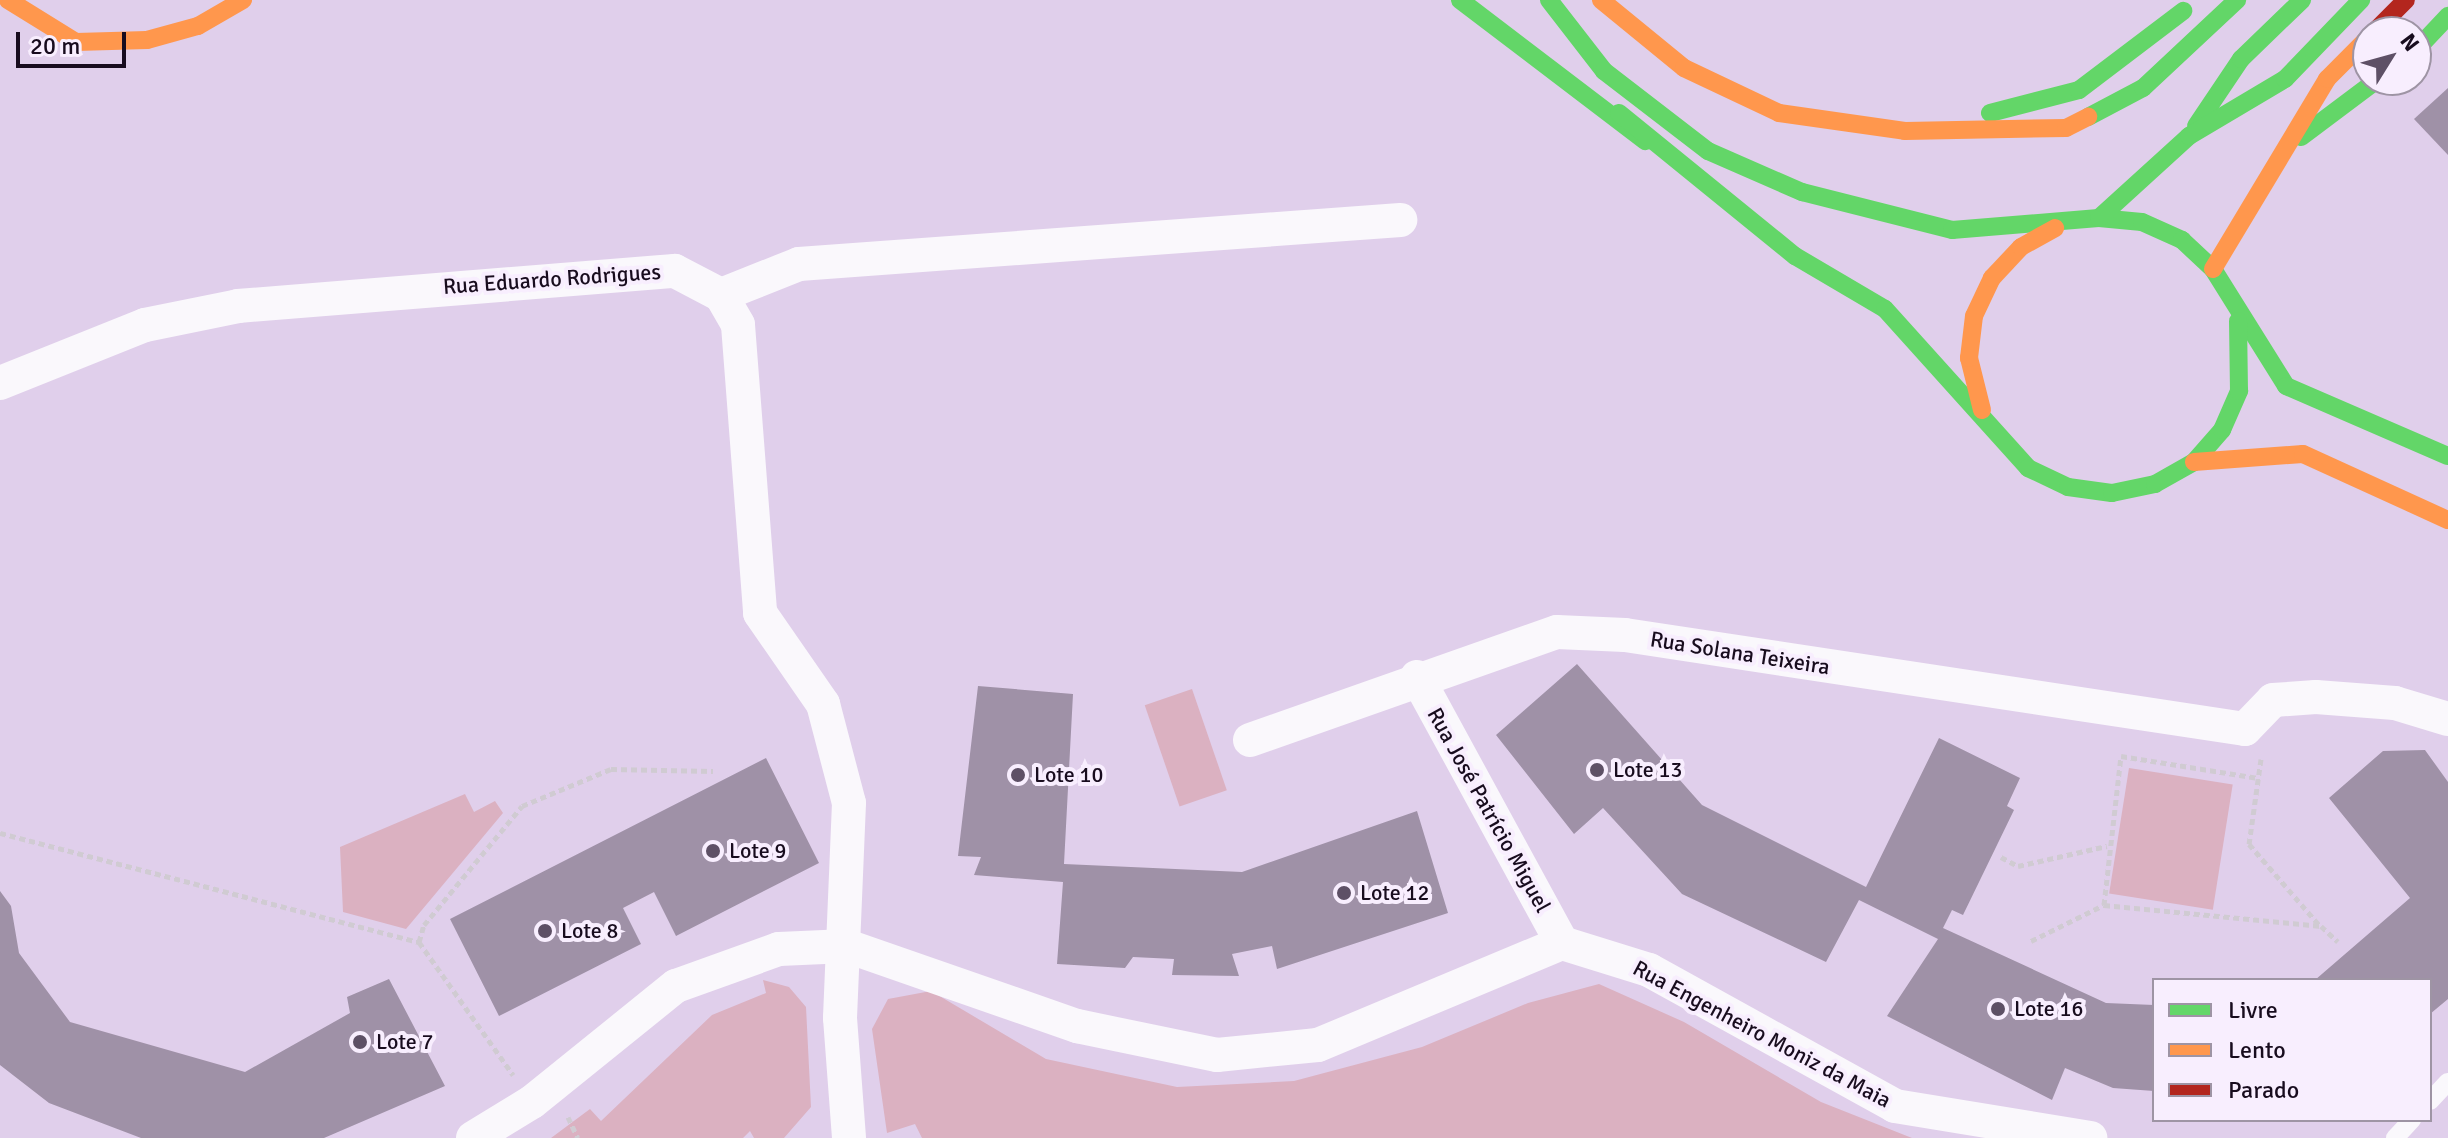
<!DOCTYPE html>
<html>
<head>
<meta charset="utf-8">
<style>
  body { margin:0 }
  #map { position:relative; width:2448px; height:1138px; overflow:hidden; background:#e0cfeb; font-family:Signika,sans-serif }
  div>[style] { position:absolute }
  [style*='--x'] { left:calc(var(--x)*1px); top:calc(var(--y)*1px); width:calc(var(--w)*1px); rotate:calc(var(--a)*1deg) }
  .green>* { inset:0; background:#dbb1c1; transform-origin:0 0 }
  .building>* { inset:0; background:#9f91a7 }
  .path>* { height:5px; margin-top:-2.5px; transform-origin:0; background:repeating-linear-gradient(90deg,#d0cbd2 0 6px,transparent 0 10px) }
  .lane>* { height:18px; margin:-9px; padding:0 9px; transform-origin:9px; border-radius:9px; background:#faf8fc }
  .street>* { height:34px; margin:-17px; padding:0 17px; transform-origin:17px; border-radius:17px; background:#faf8fc }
  .fast>* { height:18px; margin:-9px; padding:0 9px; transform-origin:9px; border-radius:9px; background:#63d668 }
  .slow>* { height:18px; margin:-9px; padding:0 9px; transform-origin:9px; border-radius:9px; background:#ff974d }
  .jam>* { height:18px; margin:-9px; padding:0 9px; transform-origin:9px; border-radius:9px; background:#b3261e }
  .dots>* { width:22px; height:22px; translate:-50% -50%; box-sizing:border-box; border:4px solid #f8eefe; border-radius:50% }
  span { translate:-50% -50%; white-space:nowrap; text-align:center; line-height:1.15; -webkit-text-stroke:8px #f8eefe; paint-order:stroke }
  .street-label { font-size:22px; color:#180c1e }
  .poi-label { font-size:22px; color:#180c1e }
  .left { translate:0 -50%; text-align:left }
  .legend { position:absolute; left:2152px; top:978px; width:280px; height:144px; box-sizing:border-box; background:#f8eefe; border:2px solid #9e94a4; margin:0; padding:10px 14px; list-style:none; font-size:24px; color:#180c1e }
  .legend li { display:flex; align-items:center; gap:16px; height:40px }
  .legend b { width:40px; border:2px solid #9e94a4 }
  .north { position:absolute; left:2352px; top:16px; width:80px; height:80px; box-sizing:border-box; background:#f8eefe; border:2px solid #9e94a4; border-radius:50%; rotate:53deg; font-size:22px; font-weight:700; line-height:32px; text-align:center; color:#180c1e }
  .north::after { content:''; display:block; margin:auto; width:28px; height:36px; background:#5e5066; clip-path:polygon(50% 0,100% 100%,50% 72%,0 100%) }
  .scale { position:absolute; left:16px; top:32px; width:110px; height:36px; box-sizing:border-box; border:4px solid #180c1e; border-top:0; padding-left:10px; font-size:24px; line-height:28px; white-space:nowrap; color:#180c1e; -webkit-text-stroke:6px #f8eefe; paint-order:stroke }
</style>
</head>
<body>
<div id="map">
  <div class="green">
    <i style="left:1192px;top:689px;width:107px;height:50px;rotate:71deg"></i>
    <i style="left:2129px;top:768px;width:105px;height:127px;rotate:9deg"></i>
    <i style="clip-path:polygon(465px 794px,474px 812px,495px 801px,503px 813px,406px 929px,343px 912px,340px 847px)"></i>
    <i style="clip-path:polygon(763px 980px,789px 987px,806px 1007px,811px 1107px,784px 1138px,754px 1138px,750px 1131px,743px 1138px,551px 1138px,590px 1109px,601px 1121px,712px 1015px,766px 993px)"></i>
    <i style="clip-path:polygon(1599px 984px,1684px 1022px,1821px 1102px,1912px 1138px,922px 1138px,915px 1124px,887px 1133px,872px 1029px,888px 999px,931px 991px,1046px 1059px,1177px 1087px,1294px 1081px,1422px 1047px,1528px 1003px)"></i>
  </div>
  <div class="building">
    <i style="clip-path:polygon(2448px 88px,2448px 155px,2414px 119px)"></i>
    <i style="clip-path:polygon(1577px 664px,1702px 805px,1866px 887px,1939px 738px,2020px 778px,2007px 806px,2014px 810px,1963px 915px,1952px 910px,1943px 928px,2106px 1003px,2154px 1005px,2154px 1091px,2113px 1088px,2065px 1068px,2052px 1100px,1887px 1016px,1938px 939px,1859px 900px,1826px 962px,1682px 894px,1603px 808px,1574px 834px,1496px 735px)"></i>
    <i style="clip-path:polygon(978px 686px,1073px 694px,1064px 864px,1242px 872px,1417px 811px,1448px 913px,1277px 969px,1272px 946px,1232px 954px,1239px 976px,1172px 975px,1174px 959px,1133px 957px,1125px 968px,1057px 964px,1063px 882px,974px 875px,981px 857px,958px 856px)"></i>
    <i style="clip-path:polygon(2425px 750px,2448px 782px,2448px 999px,2430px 1014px,2430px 980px,2315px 980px,2410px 898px,2329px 798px,2383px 751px)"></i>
    <i style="clip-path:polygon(766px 758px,819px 863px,676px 936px,654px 892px,623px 908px,641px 944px,499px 1016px,450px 919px)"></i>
    <i style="clip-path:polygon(0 891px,11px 906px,19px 953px,70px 1022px,245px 1072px,350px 1013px,347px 997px,389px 979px,445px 1086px,324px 1138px,141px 1138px,49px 1103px,0 1065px)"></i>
  </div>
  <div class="path">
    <i style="--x:2261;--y:759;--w:86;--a:98"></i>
    <i style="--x:2249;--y:844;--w:108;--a:49.1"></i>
    <i style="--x:0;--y:833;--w:433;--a:14.6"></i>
    <i style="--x:419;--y:942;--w:163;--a:54.7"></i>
    <i style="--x:2001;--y:857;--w:19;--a:28"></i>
    <i style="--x:2018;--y:866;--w:91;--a:-12.7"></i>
    <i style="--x:2104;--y:905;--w:150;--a:-83.5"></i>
    <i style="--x:2121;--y:756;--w:139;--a:9.1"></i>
    <i style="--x:2031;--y:941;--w:81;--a:-26.3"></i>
    <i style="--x:2104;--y:905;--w:218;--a:5.5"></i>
    <i style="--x:2321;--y:926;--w:23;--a:43"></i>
    <i style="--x:419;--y:942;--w:18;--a:-74"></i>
    <i style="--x:424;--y:925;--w:154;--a:-50.5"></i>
    <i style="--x:522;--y:806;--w:96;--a:-22.6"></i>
    <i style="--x:611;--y:769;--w:102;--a:1.1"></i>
    <i style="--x:568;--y:1117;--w:23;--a:65"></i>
  </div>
  <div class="lane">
    <i style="--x:2430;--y:1101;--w:26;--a:-47"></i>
    <i style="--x:2395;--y:1138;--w:25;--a:-47"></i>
  </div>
  <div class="street">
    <i style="--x:721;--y:295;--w:84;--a:-21.7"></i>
    <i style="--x:799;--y:264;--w:603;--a:-4.19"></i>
    <i style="--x:0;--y:383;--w:156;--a:-21.8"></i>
    <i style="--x:145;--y:325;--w:95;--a:-11.5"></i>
    <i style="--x:238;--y:306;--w:438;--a:-4.6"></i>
    <i style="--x:675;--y:271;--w:52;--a:27.6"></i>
    <i style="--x:721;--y:295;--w:34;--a:60"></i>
    <i style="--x:738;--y:325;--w:289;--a:85.6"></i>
    <i style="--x:760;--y:613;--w:111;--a:55.3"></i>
    <i style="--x:823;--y:704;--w:102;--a:75.3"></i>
    <i style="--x:849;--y:803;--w:215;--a:92.4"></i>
    <i style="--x:840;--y:1018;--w:120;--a:85.7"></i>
    <i style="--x:1417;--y:677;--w:303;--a:61.4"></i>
    <i style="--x:1250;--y:740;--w:325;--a:-19.4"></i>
    <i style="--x:1557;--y:632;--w:68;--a:2.5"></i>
    <i style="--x:1625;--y:635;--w:627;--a:8.62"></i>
    <i style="--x:2245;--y:729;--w:40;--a:-46"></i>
    <i style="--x:2273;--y:700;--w:43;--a:-4"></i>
    <i style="--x:2316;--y:697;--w:79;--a:4.3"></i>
    <i style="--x:2395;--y:703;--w:55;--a:16.8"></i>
    <i style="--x:473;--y:1138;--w:69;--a:-31.4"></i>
    <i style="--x:532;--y:1102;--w:185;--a:-38.9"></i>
    <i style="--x:676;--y:986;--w:109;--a:-19.8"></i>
    <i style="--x:779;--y:949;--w:68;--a:-2.5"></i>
    <i style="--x:847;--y:946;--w:244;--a:19.2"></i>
    <i style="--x:1077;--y:1026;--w:143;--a:11.7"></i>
    <i style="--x:1217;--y:1055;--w:101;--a:-5.7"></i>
    <i style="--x:1318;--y:1045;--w:264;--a:-22.7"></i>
    <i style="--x:1562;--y:943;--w:91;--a:17.2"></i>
    <i style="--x:1649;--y:970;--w:281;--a:28.9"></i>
    <i style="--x:1895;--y:1106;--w:198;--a:9.3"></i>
  </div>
  <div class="fast">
    <i style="--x:1460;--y:0;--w:233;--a:37.3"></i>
    <i style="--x:1549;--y:0;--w:90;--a:52.2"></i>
    <i style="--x:1604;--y:71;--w:131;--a:37.6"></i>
    <i style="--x:1708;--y:151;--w:103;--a:23.6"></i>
    <i style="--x:1802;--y:192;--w:155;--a:14.2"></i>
    <i style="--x:1952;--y:230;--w:147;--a:-4.7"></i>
    <i style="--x:2099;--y:218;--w:43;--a:5.3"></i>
    <i style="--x:2142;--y:222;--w:44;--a:24.2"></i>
    <i style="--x:2182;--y:240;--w:42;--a:43.1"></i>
    <i style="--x:2213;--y:269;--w:138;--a:58"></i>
    <i style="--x:2286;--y:386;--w:176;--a:23.4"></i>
    <i style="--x:2416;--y:50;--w:47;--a:-46.7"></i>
    <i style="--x:1619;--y:113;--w:227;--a:39.1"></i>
    <i style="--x:1795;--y:256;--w:104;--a:30.5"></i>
    <i style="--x:1885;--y:309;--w:214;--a:48"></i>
    <i style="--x:2028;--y:468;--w:44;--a:25.4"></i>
    <i style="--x:2068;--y:487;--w:44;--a:7.8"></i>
    <i style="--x:2112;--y:493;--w:44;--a:-11.8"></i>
    <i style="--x:2155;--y:484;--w:45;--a:-29.4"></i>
    <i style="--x:2194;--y:462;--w:43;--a:-48.8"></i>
    <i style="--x:2222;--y:430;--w:43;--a:-66.4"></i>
    <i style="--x:2239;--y:391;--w:70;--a:-90.8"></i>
    <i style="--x:1990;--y:113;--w:92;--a:-14.5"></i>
    <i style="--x:2079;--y:90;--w:131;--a:-37.2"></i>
    <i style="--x:2088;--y:117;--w:62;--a:-27.8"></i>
    <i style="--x:2143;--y:88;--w:129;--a:-43.1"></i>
    <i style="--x:2196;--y:126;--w:81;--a:-56.1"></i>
    <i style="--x:2241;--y:59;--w:85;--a:-44"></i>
    <i style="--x:2301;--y:137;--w:95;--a:-36.9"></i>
    <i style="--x:2099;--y:218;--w:122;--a:-42.3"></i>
    <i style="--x:2189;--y:136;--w:112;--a:-30.7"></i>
    <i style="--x:2285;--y:79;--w:110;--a:-46.1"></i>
  </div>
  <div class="slow">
    <i style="--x:8;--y:0;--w:80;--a:31.7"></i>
    <i style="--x:76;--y:42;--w:71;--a:-1.6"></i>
    <i style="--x:147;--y:40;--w:53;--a:-15.4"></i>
    <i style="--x:198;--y:26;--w:52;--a:-30"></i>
    <i style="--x:1601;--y:0;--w:107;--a:39.3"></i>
    <i style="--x:1684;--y:68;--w:105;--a:25.3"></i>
    <i style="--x:1779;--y:113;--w:127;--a:8.1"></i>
    <i style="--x:1905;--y:131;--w:161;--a:-1.1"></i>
    <i style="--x:2066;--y:128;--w:25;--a:-27"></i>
    <i style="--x:2213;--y:269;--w:222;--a:-59"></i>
    <i style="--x:2327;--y:79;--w:58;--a:-45"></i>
    <i style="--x:1982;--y:410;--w:54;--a:-104"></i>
    <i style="--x:1969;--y:358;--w:42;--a:-83.2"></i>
    <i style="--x:1974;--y:316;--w:42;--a:-64.7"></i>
    <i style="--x:1992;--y:278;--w:42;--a:-46.9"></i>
    <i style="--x:2021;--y:247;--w:39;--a:-29"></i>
    <i style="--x:2194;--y:462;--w:109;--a:-4.2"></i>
    <i style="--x:2303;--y:454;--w:159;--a:24.5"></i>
  </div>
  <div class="jam">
    <i style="--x:2374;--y:32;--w:45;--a:-45"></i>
  </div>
  <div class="dots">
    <i style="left:1597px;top:770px;background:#5e5066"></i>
    <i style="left:1018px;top:775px;background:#5e5066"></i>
    <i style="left:713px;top:851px;background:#5e5066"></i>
    <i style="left:1344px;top:893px;background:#5e5066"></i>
    <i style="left:545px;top:931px;background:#5e5066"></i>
    <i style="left:1998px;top:1009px;background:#5e5066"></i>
    <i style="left:360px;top:1042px;background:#5e5066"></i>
  </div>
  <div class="street-label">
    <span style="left:552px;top:279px;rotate:-4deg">Rua Eduardo Rodrigues</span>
    <span style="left:1740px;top:653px;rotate:9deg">Rua Solana Teixeira</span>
    <span style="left:1489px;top:810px;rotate:61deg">Rua José Patrício Miguel</span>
    <span style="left:1762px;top:1034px;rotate:28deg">Rua Engenheiro Moniz da Maia</span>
  </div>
  <div class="poi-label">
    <span class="left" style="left:1613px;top:770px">Lote 13</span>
    <span class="left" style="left:1034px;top:775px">Lote 10</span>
    <span class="left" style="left:729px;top:851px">Lote 9</span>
    <span class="left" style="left:1360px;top:893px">Lote 12</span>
    <span class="left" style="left:561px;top:931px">Lote 8</span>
    <span class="left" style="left:2014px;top:1009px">Lote 16</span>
    <span class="left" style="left:376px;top:1042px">Lote 7</span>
  </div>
  <ul class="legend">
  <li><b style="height:10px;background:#63d668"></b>Livre</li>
  <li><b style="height:10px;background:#ff974d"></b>Lento</li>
  <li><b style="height:10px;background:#b3261e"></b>Parado</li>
  </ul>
  <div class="north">N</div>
  <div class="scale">20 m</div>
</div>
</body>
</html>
